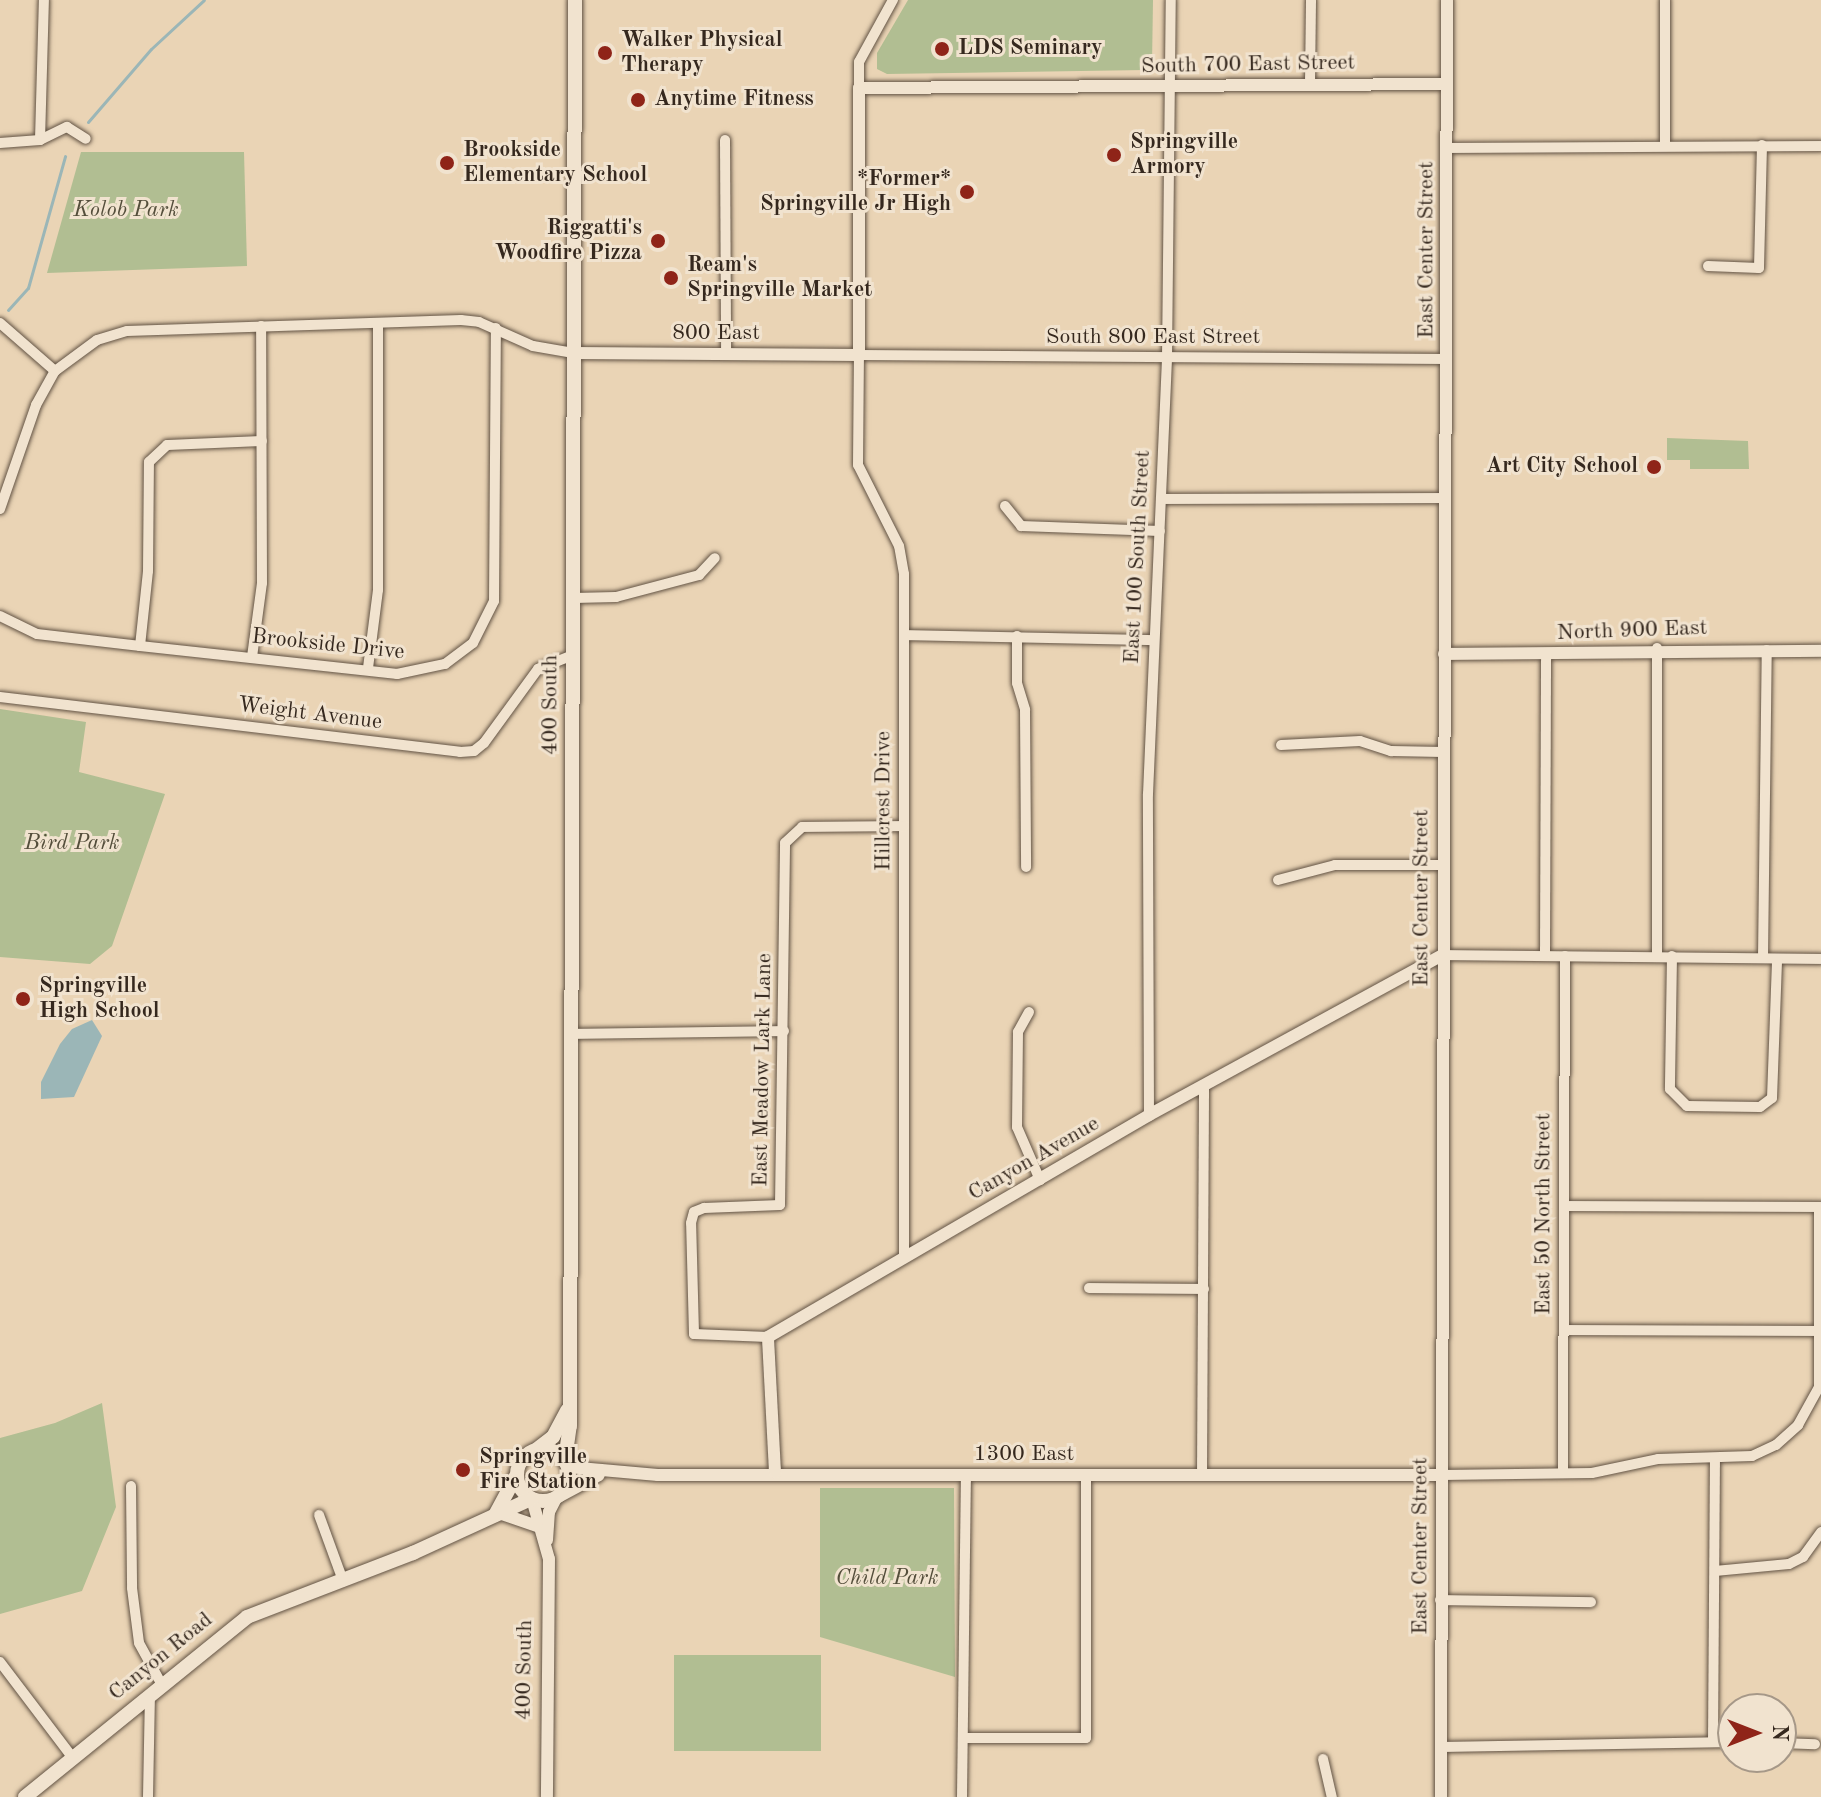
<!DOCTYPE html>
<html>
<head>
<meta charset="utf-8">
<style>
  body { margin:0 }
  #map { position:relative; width:1821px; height:1797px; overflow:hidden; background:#ead4b5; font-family:"Old Standard TT",serif }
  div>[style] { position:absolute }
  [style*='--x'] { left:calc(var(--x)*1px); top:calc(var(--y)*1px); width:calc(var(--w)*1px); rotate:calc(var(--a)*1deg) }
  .green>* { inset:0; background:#b1be92; transform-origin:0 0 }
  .water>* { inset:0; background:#9bb6b7 }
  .stream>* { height:3px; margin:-1.5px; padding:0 1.5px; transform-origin:1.5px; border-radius:1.5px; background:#9bb6b7 }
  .roads { filter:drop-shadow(0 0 2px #625344) drop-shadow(0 0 2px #625344) }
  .minor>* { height:10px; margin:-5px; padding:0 5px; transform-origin:5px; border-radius:5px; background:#f1e3cf }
  .tertiary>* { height:12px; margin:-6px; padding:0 6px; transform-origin:6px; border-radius:6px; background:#f1e3cf }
  .secondary>* { height:14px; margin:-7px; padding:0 7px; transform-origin:7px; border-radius:7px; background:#f1e3cf }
  .secondary>.ring { margin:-7px; padding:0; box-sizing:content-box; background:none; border:14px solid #f1e3cf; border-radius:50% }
  .dots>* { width:22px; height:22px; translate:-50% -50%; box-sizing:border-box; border:4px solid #f1e3cf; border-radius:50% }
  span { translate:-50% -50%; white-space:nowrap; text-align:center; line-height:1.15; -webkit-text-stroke:6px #f1e3cf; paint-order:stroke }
  .poi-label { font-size:22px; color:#35281e; font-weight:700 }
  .left { translate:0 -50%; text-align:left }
  .right { translate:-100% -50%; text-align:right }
  .street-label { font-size:22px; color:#35281e }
  .park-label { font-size:22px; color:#544e3b; font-style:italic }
  .north { position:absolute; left:1717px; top:1693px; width:80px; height:80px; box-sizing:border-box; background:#f1e3cf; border:2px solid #a69888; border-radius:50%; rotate:90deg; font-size:22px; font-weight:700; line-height:32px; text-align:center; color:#35281e }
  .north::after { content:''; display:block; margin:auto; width:28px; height:36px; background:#8f2418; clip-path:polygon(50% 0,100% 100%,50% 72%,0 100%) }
</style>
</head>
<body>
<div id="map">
  <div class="green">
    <i style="clip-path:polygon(908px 0,1153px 0,1152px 64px,1145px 70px,887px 74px,877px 69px,877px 53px)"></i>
    <i style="clip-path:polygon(81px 152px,244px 152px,247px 266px,47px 273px)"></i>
    <i style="clip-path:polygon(1667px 438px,1748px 441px,1749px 469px,1690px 469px,1690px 460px,1667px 460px)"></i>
    <i style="clip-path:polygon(0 709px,86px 722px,79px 772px,165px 794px,112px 946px,90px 964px,0 957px)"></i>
    <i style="clip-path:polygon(102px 1403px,116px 1507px,82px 1591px,0 1614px,0 1438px,55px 1423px)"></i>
    <i style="clip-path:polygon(820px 1488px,954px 1488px,955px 1677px,820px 1637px)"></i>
    <i style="left:674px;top:1655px;width:147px;height:96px"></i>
  </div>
  <div class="water">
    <i style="clip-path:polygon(92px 1020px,102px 1036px,74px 1097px,41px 1099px,41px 1082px,60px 1044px,72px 1029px)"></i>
  </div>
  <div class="stream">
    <i style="--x:88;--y:122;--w:96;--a:-49.2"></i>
    <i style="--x:151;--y:49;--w:72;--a:-42.8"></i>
    <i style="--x:8;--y:310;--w:30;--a:-48"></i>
    <i style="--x:28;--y:288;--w:137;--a:-74.3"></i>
  </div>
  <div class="roads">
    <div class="minor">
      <i style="--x:1665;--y:0;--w:145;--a:90"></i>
      <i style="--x:1310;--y:83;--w:83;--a:-89.3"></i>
      <i style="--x:859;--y:88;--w:26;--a:-90"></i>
      <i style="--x:859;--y:62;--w:71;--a:-61.3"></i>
      <i style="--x:40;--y:140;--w:140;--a:-88.4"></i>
      <i style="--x:725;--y:140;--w:215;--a:89.7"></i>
      <i style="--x:0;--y:143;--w:40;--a:-4.3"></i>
      <i style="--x:40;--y:140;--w:30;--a:-26"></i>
      <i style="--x:67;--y:127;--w:22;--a:32"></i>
      <i style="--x:1448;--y:148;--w:373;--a:-0.3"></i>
      <i style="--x:1708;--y:266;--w:51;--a:2.2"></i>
      <i style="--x:1759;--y:268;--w:123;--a:-88.6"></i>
      <i style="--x:0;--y:323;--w:73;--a:41.1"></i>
      <i style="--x:1162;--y:499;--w:284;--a:-0.2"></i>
      <i style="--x:1005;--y:506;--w:26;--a:51"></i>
      <i style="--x:1021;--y:526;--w:139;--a:2.1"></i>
      <i style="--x:0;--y:509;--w:110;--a:-70.9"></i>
      <i style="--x:36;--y:405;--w:39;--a:-61"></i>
      <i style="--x:55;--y:371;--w:52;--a:-36.4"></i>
      <i style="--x:97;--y:340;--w:31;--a:-17"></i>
      <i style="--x:127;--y:331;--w:334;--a:-1.9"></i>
      <i style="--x:461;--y:320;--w:18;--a:6"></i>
      <i style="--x:479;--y:322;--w:59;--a:24"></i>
      <i style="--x:533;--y:346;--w:41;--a:9.9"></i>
      <i style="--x:574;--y:598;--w:42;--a:-1.4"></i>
      <i style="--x:616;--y:597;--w:86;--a:-14.8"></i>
      <i style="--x:699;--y:575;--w:23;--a:-47"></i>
      <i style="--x:0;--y:616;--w:41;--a:25.9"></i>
      <i style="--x:37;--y:634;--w:104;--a:6.6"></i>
      <i style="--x:140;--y:646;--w:259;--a:6.2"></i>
      <i style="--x:397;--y:674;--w:49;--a:-11.8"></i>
      <i style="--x:445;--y:664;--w:35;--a:-37"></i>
      <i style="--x:473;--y:643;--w:47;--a:-63.4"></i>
      <i style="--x:494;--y:601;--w:273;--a:-89.6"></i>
      <i style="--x:906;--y:635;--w:248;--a:1.2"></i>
      <i style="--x:1017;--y:636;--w:47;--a:90"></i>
      <i style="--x:1017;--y:683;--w:28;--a:73"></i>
      <i style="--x:1025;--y:710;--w:157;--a:89.6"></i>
      <i style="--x:140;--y:646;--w:75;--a:-83.9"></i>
      <i style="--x:148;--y:571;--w:109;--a:-89.5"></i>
      <i style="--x:149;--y:462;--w:25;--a:-43"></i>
      <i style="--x:167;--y:445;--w:95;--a:-2.4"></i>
      <i style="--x:1657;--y:648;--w:307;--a:90"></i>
      <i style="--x:252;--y:657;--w:75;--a:-82.3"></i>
      <i style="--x:262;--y:583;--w:257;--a:-90.2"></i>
      <i style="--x:368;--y:668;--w:79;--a:-82.7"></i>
      <i style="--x:378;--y:590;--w:267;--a:-90"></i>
      <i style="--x:0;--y:697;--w:463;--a:6.8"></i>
      <i style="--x:460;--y:752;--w:14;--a:-4"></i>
      <i style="--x:474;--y:751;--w:13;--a:-39"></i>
      <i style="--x:484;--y:743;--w:92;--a:-53.9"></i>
      <i style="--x:538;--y:669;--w:38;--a:-22"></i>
      <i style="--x:1281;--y:745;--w:79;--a:-2.9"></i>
      <i style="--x:1360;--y:741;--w:33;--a:18"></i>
      <i style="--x:1391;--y:751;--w:52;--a:1.1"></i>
      <i style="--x:1278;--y:880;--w:59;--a:-14.7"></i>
      <i style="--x:1335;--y:865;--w:107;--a:0"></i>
      <i style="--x:1442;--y:955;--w:379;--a:0.6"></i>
      <i style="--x:1545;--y:956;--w:302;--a:-89.8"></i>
      <i style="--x:1672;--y:956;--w:133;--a:90.9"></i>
      <i style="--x:1670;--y:1089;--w:24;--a:45"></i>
      <i style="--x:1687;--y:1106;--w:73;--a:0.8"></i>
      <i style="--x:1760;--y:1107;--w:15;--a:-37"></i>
      <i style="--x:1772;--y:1098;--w:139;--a:-87.9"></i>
      <i style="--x:1763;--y:958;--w:308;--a:-89.3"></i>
      <i style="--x:1029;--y:1012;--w:23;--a:119"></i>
      <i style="--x:1018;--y:1032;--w:95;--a:90.6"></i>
      <i style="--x:1017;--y:1127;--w:58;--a:66.5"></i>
      <i style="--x:571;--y:1034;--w:213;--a:-0.8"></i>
      <i style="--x:1149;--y:1115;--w:321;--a:-90.2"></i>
      <i style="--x:1148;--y:794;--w:436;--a:-87.5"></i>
      <i style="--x:1167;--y:358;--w:358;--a:-89.4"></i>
      <i style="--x:1564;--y:1206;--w:257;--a:0.2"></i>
      <i style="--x:904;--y:1258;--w:684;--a:-90"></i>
      <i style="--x:904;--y:574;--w:28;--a:-100"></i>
      <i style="--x:899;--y:546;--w:91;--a:-116.8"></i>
      <i style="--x:858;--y:465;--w:110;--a:-89.5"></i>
      <i style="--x:859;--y:355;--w:588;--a:0.39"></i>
      <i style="--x:1089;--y:1288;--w:115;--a:0.5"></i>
      <i style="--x:1564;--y:1330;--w:256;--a:0.2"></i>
      <i style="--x:768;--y:1337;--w:74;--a:-177.7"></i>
      <i style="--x:694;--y:1334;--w:111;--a:-91.5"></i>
      <i style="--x:691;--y:1223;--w:11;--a:-75"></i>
      <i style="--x:694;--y:1212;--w:11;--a:-22"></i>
      <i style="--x:704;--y:1208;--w:76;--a:-2.3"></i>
      <i style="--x:780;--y:1205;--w:362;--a:-89.2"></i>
      <i style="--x:785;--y:843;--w:23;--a:-43"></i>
      <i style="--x:802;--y:827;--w:102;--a:-0.6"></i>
      <i style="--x:1563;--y:1472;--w:516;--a:-89.78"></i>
      <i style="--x:1202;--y:1475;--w:389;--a:-89.7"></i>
      <i style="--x:1441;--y:1475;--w:151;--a:-0.8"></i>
      <i style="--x:1592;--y:1473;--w:67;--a:-12"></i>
      <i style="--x:1658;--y:1459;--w:94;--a:-1.8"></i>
      <i style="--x:1752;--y:1456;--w:26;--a:-25"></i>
      <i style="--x:1776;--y:1445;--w:30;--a:-42"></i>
      <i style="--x:1798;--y:1425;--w:43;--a:-61.1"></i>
      <i style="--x:1819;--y:1387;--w:180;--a:-90"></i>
      <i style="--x:131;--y:1486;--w:102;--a:89.4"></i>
      <i style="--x:132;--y:1588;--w:55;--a:82.7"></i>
      <i style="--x:139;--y:1643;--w:48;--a:61.3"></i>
      <i style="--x:319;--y:1515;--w:67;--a:69.9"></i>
      <i style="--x:1715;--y:1571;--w:74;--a:-5.4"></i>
      <i style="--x:1789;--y:1564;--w:16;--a:-27"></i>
      <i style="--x:1803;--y:1557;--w:31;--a:-54"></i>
      <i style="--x:1440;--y:1600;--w:151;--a:0.8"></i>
      <i style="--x:0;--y:1662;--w:121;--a:52.8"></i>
      <i style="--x:964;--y:1738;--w:122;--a:0"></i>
      <i style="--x:1086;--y:1738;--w:263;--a:-90"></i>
      <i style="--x:1713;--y:1741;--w:283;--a:-89.6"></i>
      <i style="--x:1781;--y:1743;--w:34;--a:2"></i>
      <i style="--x:1441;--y:1747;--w:292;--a:-1"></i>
      <i style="--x:1323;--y:1759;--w:39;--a:77"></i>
      <i style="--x:148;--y:1797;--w:102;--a:-88.9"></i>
      <i style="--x:962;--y:1797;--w:322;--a:-89.3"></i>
    </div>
    <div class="tertiary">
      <i style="--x:573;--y:353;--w:286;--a:0.4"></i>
      <i style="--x:859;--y:355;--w:267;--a:-90"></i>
      <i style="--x:859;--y:88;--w:588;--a:-0.39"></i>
      <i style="--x:1444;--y:654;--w:377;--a:-0.5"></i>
      <i style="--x:568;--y:1467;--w:90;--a:5.1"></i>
      <i style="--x:658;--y:1475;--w:783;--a:0"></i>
      <i style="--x:775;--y:1472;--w:135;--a:-93"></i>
      <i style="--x:768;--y:1337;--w:441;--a:-30.2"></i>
      <i style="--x:1149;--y:1115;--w:334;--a:-28.6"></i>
      <i style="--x:560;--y:1496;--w:44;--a:-28.3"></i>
      <i style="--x:532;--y:1499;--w:62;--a:74.2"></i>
      <i style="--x:549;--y:1559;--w:238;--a:90.5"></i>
      <i style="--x:502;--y:1514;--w:40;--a:18.9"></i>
      <i style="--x:547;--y:1540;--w:28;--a:-86"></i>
      <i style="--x:549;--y:1512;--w:16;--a:-63"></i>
      <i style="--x:1441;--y:1797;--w:1797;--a:-89.81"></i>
    </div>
    <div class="secondary">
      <i class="ring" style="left:517px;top:1449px;width:38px;height:38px"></i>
      <i style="--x:537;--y:1449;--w:20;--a:-37"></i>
      <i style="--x:553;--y:1437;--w:30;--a:-62"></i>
      <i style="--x:565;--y:1460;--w:34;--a:-82"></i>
      <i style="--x:570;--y:1426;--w:1426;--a:-89.8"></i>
      <i style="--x:495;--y:1515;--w:44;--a:-61.7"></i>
      <i style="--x:25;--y:1797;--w:286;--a:-39"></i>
      <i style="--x:247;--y:1617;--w:178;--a:-21.1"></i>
      <i style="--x:413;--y:1553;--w:130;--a:-24.6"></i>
    </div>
  </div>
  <div class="dots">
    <i style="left:942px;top:49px;background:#8f2418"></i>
    <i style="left:605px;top:53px;background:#8f2418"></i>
    <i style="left:638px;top:100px;background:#8f2418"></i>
    <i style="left:1114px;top:155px;background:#8f2418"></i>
    <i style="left:447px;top:163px;background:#8f2418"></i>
    <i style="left:967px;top:192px;background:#8f2418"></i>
    <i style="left:658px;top:241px;background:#8f2418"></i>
    <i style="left:671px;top:278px;background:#8f2418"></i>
    <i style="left:1654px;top:467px;background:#8f2418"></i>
    <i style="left:23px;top:999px;background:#8f2418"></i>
    <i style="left:463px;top:1470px;background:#8f2418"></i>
  </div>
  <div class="poi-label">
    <span class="left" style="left:621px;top:53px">Walker Physical<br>Therapy</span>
    <span class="left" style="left:958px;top:49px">LDS Seminary</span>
    <span class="left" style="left:654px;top:100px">Anytime Fitness</span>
    <span class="left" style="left:1130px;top:155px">Springville<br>Armory</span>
    <span class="left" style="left:463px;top:163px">Brookside<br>Elementary School</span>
    <span class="right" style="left:951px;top:192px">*Former*<br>Springville Jr High</span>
    <span class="right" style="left:642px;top:241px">Riggatti's<br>Woodfire Pizza</span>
    <span class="left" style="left:687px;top:278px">Ream's<br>Springville Market</span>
    <span class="right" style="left:1638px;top:467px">Art City School</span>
    <span class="left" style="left:39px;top:999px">Springville<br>High School</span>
    <span class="left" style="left:479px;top:1470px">Springville<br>Fire Station</span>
  </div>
  <div class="street-label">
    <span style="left:1248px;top:65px;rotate:-1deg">South 700 East Street</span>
    <span style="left:1427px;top:250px;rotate:-90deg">East Center Street</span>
    <span style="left:716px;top:334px">800 East</span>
    <span style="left:1153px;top:338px">South 800 East Street</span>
    <span style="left:1138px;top:557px;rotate:-87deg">East 100 South Street</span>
    <span style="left:1632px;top:631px;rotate:-2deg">North 900 East</span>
    <span style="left:328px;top:645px;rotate:6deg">Brookside Drive</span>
    <span style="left:551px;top:705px;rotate:-90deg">400 South</span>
    <span style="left:310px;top:714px;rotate:7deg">Weight Avenue</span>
    <span style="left:884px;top:801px;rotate:-90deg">Hillcrest Drive</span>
    <span style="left:1422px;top:898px;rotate:-90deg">East Center Street</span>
    <span style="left:763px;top:1070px;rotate:-89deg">East Meadow Lark Lane</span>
    <span style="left:1034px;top:1159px;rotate:-30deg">Canyon Avenue</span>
    <span style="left:1544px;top:1214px;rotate:-90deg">East 50 North Street</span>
    <span style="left:1024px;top:1455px">1300 East</span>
    <span style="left:1421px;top:1546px;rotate:-90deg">East Center Street</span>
    <span style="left:161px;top:1657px;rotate:-39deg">Canyon Road</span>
    <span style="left:525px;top:1670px;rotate:-89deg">400 South</span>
  </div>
  <div class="park-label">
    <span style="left:126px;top:211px">Kolob Park</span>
    <span style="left:72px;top:844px">Bird Park</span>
    <span style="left:887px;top:1579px">Child Park</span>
  </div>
  <div class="north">N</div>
</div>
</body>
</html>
